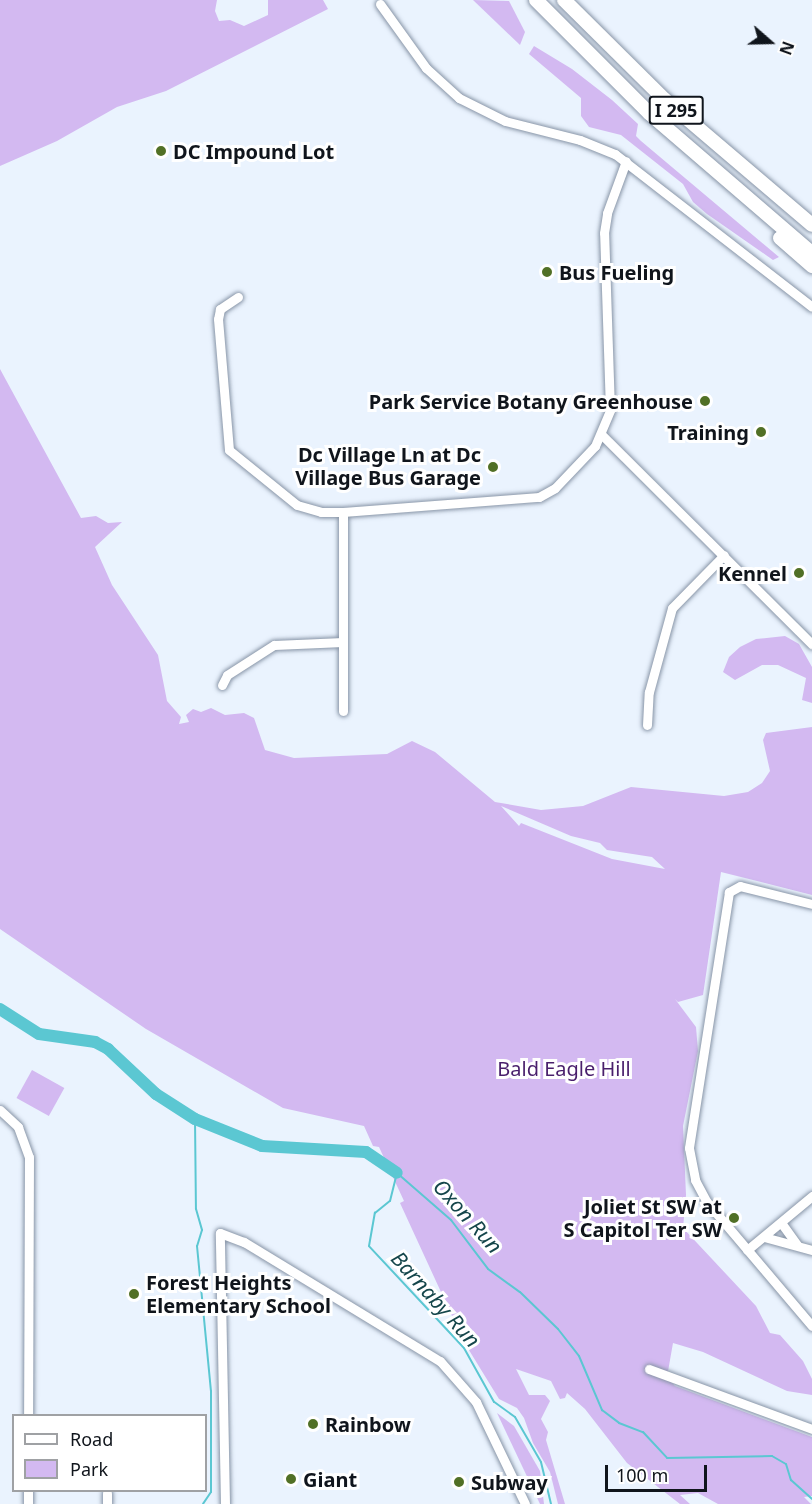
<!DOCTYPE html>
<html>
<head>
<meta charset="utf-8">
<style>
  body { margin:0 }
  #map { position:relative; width:812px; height:1504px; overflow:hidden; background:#eaf3fe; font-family:"Noto Sans",sans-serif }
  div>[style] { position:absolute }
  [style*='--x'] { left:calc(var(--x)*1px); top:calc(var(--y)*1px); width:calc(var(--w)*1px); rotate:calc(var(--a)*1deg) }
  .green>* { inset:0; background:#d3b9f1; transform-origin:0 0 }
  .stream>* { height:2px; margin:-1px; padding:0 1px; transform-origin:1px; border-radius:1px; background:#5bc7d2 }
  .river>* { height:12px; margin:-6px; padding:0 6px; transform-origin:6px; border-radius:6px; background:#5bc7d2 }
  .roads { filter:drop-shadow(0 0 2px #8895a7) drop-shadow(0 0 2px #8895a7) }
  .minor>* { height:9px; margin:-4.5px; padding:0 4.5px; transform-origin:4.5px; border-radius:4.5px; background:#fff }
  .highway>* { height:14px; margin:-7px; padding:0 7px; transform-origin:7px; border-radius:7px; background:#fff }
  .dots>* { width:16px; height:16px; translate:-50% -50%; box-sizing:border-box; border:3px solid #fff; border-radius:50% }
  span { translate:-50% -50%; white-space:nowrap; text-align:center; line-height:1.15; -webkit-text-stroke:6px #fff; paint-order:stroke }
  .shield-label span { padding:2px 4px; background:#fff; border:2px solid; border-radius:4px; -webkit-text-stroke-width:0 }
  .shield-label { font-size:18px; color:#10151c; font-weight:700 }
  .poi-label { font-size:20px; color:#10151c; font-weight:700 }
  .left { translate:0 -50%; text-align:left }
  .right { translate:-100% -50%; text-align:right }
  .park-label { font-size:20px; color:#491f6c }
  .water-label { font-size:21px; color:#15464b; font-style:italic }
  .legend { position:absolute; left:12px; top:1414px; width:195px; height:78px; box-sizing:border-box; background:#fff; border:2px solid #9fa1a4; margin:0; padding:8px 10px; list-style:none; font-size:18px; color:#10151c }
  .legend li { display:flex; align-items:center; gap:12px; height:30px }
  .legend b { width:30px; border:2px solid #9fa1a4 }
  .north { position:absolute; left:740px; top:12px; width:60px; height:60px; -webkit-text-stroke:4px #fff; paint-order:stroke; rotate:110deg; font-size:16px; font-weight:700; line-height:24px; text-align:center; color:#10151c }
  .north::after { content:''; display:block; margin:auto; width:21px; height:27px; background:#10151c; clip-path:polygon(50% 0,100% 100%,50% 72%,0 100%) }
  .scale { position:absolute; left:605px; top:1465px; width:102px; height:27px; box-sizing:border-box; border:3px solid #10151c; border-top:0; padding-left:8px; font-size:18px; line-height:21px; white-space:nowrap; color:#10151c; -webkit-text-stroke:4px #fff; paint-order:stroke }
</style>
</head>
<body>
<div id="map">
  <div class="green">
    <i style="clip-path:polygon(0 0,217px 0,215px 11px,219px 21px,230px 20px,244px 26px,268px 15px,268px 0,323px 0,328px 9px,166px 91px,117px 107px,57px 141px,0 166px)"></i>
    <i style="clip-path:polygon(473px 0,509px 1px,525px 32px,520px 45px)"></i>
    <i style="clip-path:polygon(534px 46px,572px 69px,612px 100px,638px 124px,636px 136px,641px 141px,779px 257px,773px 260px,707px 214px,693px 202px,683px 184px,621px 135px,589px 127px,581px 116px,581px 98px,529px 54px)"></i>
    <i style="clip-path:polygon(evenodd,0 369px,81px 518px,96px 516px,108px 523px,122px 522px,95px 547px,112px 585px,158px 655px,167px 701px,181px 717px,179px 724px,189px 722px,186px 715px,193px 709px,201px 712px,211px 708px,225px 715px,244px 713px,254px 718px,265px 750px,294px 758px,387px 754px,412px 741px,435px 752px,495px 802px,541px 810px,583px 806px,631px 787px,724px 796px,748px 792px,762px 783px,770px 771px,763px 740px,766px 733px,812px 727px,812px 895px,721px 872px,703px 995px,678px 1002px,675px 999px,696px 1027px,698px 1051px,683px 1126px,686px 1195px,683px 1228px,756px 1306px,770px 1333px,780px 1335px,803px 1361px,812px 1379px,812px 1395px,787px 1391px,703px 1352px,673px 1343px,667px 1377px,675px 1386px,812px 1437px,812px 1496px,804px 1497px,811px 1504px,718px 1504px,698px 1493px,680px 1495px,690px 1504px,680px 1504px,627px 1463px,585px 1409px,567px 1393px,565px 1398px,560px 1399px,551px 1381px,516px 1369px,529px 1395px,545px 1395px,550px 1401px,541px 1419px,548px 1432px,546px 1440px,565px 1504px,558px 1504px,550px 1472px,533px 1443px,524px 1418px,517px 1408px,499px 1399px,464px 1342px,400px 1203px,404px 1201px,379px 1147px,373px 1146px,364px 1126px,283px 1108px,146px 1029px,0 929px,0 369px,501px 806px,571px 836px,600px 843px,607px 850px,652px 857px,665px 869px,612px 859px,521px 823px,519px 826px,501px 806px)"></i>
    <i style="clip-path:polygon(785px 636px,799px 644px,812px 667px,812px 703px,802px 700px,806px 678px,778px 665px,762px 665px,735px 680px,723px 672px,729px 657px,740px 647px,756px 639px)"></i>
    <i style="left:32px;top:1070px;width:37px;height:32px;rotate:29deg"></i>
    <i style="clip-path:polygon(497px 1413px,514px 1426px,540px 1471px,544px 1504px,540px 1504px)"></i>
  </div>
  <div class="stream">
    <i style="--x:195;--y:1119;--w:90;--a:89.4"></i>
    <i style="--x:196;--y:1209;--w:22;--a:74"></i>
    <i style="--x:202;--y:1230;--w:17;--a:107"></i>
    <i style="--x:197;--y:1246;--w:146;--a:84.5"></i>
    <i style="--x:211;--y:1391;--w:101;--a:90"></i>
    <i style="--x:211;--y:1492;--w:14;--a:124"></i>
    <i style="--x:551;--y:1504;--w:43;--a:-103.4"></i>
    <i style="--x:541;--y:1462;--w:52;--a:-120"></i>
    <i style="--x:515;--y:1417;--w:26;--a:-144"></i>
    <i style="--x:494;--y:1402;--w:62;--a:-119.1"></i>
    <i style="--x:464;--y:1348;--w:139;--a:-133"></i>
    <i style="--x:369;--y:1246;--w:34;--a:-80"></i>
    <i style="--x:375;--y:1213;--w:19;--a:-39"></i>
    <i style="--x:390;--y:1201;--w:29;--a:-76"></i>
    <i style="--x:397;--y:1173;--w:72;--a:41"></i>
    <i style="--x:451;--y:1220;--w:61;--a:52.9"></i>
    <i style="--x:488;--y:1269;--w:39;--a:36"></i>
    <i style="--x:520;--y:1292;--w:53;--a:44.2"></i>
    <i style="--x:558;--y:1329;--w:34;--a:52"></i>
    <i style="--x:579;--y:1356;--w:59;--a:66.9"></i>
    <i style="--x:602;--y:1410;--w:21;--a:37"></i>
    <i style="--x:619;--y:1423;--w:26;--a:21"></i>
    <i style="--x:643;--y:1432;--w:35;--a:47"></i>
    <i style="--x:667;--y:1458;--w:105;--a:-1.1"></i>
    <i style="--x:772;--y:1456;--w:16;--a:30"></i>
    <i style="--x:786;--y:1464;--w:17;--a:73"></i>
    <i style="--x:791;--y:1480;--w:28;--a:42"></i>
  </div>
  <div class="river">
    <i style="--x:0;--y:1009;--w:46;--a:32.7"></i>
    <i style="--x:39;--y:1034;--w:57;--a:8.1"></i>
    <i style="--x:95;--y:1042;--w:15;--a:28"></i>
    <i style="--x:108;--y:1049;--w:66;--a:43.2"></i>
    <i style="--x:156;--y:1094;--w:46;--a:32.7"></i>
    <i style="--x:195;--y:1119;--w:72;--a:21.9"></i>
    <i style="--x:262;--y:1146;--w:104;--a:3.3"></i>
    <i style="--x:366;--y:1152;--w:37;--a:34"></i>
  </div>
  <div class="roads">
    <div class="minor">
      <i style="--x:380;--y:4;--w:79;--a:54.3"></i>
      <i style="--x:426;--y:68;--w:45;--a:42.3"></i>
      <i style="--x:459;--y:98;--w:51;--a:26.6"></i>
      <i style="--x:505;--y:121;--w:77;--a:14.2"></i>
      <i style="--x:580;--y:140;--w:38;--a:22"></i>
      <i style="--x:615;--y:154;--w:249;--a:37.8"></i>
      <i style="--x:238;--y:297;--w:22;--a:146"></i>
      <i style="--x:220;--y:309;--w:10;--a:101"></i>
      <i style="--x:218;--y:319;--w:131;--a:85.2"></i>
      <i style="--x:229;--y:450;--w:87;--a:39"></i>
      <i style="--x:297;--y:505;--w:25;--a:16"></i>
      <i style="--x:321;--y:512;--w:22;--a:0"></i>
      <i style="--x:343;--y:512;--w:197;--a:-4.4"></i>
      <i style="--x:539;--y:497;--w:18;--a:-29"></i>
      <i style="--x:555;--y:488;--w:58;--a:-46.4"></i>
      <i style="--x:595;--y:446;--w:39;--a:-67"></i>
      <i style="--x:610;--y:410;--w:177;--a:-91.9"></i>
      <i style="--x:604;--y:233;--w:20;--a:-81"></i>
      <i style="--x:607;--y:213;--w:55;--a:-69.9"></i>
      <i style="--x:601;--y:434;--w:298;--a:44.9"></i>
      <i style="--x:343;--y:512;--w:199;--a:90"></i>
      <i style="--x:222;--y:685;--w:11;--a:-63"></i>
      <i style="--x:227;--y:675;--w:56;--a:-32.6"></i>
      <i style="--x:274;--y:645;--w:69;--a:-2.5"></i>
      <i style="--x:647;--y:725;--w:33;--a:-87"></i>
      <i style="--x:649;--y:692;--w:87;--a:-74.7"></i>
      <i style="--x:672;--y:608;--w:74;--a:-45.5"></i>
      <i style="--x:812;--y:904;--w:74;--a:-166"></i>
      <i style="--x:740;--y:886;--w:13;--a:151"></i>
      <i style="--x:729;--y:892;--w:259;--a:98.9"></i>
      <i style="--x:689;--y:1148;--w:33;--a:79"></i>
      <i style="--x:695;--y:1180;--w:24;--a:62"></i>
      <i style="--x:706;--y:1201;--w:164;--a:49.7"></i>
      <i style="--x:0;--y:1110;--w:25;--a:43"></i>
      <i style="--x:18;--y:1127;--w:32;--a:70"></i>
      <i style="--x:29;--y:1157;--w:259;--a:90.2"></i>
      <i style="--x:782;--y:1224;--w:26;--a:54"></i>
      <i style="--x:764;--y:1237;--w:50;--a:15.2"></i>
      <i style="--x:747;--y:1250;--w:85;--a:-39.7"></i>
      <i style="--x:649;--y:1369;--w:174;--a:20.2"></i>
      <i style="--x:107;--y:1493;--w:11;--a:90"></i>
      <i style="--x:28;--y:1504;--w:14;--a:-90"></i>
      <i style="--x:225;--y:1504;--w:271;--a:-91.1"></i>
      <i style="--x:220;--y:1233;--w:26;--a:21"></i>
      <i style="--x:244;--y:1242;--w:229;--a:31.3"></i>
      <i style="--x:440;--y:1361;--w:55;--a:48.7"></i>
      <i style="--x:476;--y:1402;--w:113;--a:64.3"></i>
    </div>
    <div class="highway">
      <i style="--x:536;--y:0;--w:160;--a:45"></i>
      <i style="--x:649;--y:113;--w:215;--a:40.7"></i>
      <i style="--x:564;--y:0;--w:141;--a:44.7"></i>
      <i style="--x:664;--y:99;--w:194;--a:40.4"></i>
      <i style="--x:780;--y:238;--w:43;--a:41.2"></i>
    </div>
  </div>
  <div class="dots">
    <i style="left:161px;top:151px;background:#517026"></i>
    <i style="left:547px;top:272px;background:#517026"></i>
    <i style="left:705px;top:401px;background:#517026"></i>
    <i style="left:761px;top:432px;background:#517026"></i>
    <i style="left:493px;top:467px;background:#517026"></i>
    <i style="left:799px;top:573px;background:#517026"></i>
    <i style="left:734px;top:1218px;background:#517026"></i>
    <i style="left:134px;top:1294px;background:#517026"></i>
    <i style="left:313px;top:1424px;background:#517026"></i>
    <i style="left:291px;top:1479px;background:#517026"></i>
    <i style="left:459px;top:1482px;background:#517026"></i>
  </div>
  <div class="shield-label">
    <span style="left:676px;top:110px">I 295</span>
  </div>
  <div class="poi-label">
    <span class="left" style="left:173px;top:151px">DC Impound Lot</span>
    <span class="left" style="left:559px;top:272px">Bus Fueling</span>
    <span class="right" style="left:693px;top:401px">Park Service Botany Greenhouse</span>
    <span class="right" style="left:749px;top:432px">Training</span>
    <span class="right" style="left:481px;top:466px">Dc Village Ln at Dc<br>Village Bus Garage</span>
    <span class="right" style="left:787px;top:573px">Kennel</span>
    <span class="right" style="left:722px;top:1218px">Joliet St SW at<br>S Capitol Ter SW</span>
    <span class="left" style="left:146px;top:1294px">Forest Heights<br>Elementary School</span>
    <span class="left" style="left:325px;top:1424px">Rainbow</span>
    <span class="left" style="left:303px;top:1479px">Giant</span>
    <span class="left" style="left:471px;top:1482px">Subway</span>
  </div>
  <div class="park-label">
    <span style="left:564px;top:1068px">Bald Eagle Hill</span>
  </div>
  <div class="water-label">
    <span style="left:468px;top:1216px;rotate:48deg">Oxon Run</span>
    <span style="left:436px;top:1299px;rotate:48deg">Barnaby Run</span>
  </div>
  <ul class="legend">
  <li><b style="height:8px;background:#fff"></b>Road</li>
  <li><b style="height:16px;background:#d3b9f1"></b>Park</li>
  </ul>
  <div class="north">N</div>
  <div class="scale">100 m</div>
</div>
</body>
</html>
